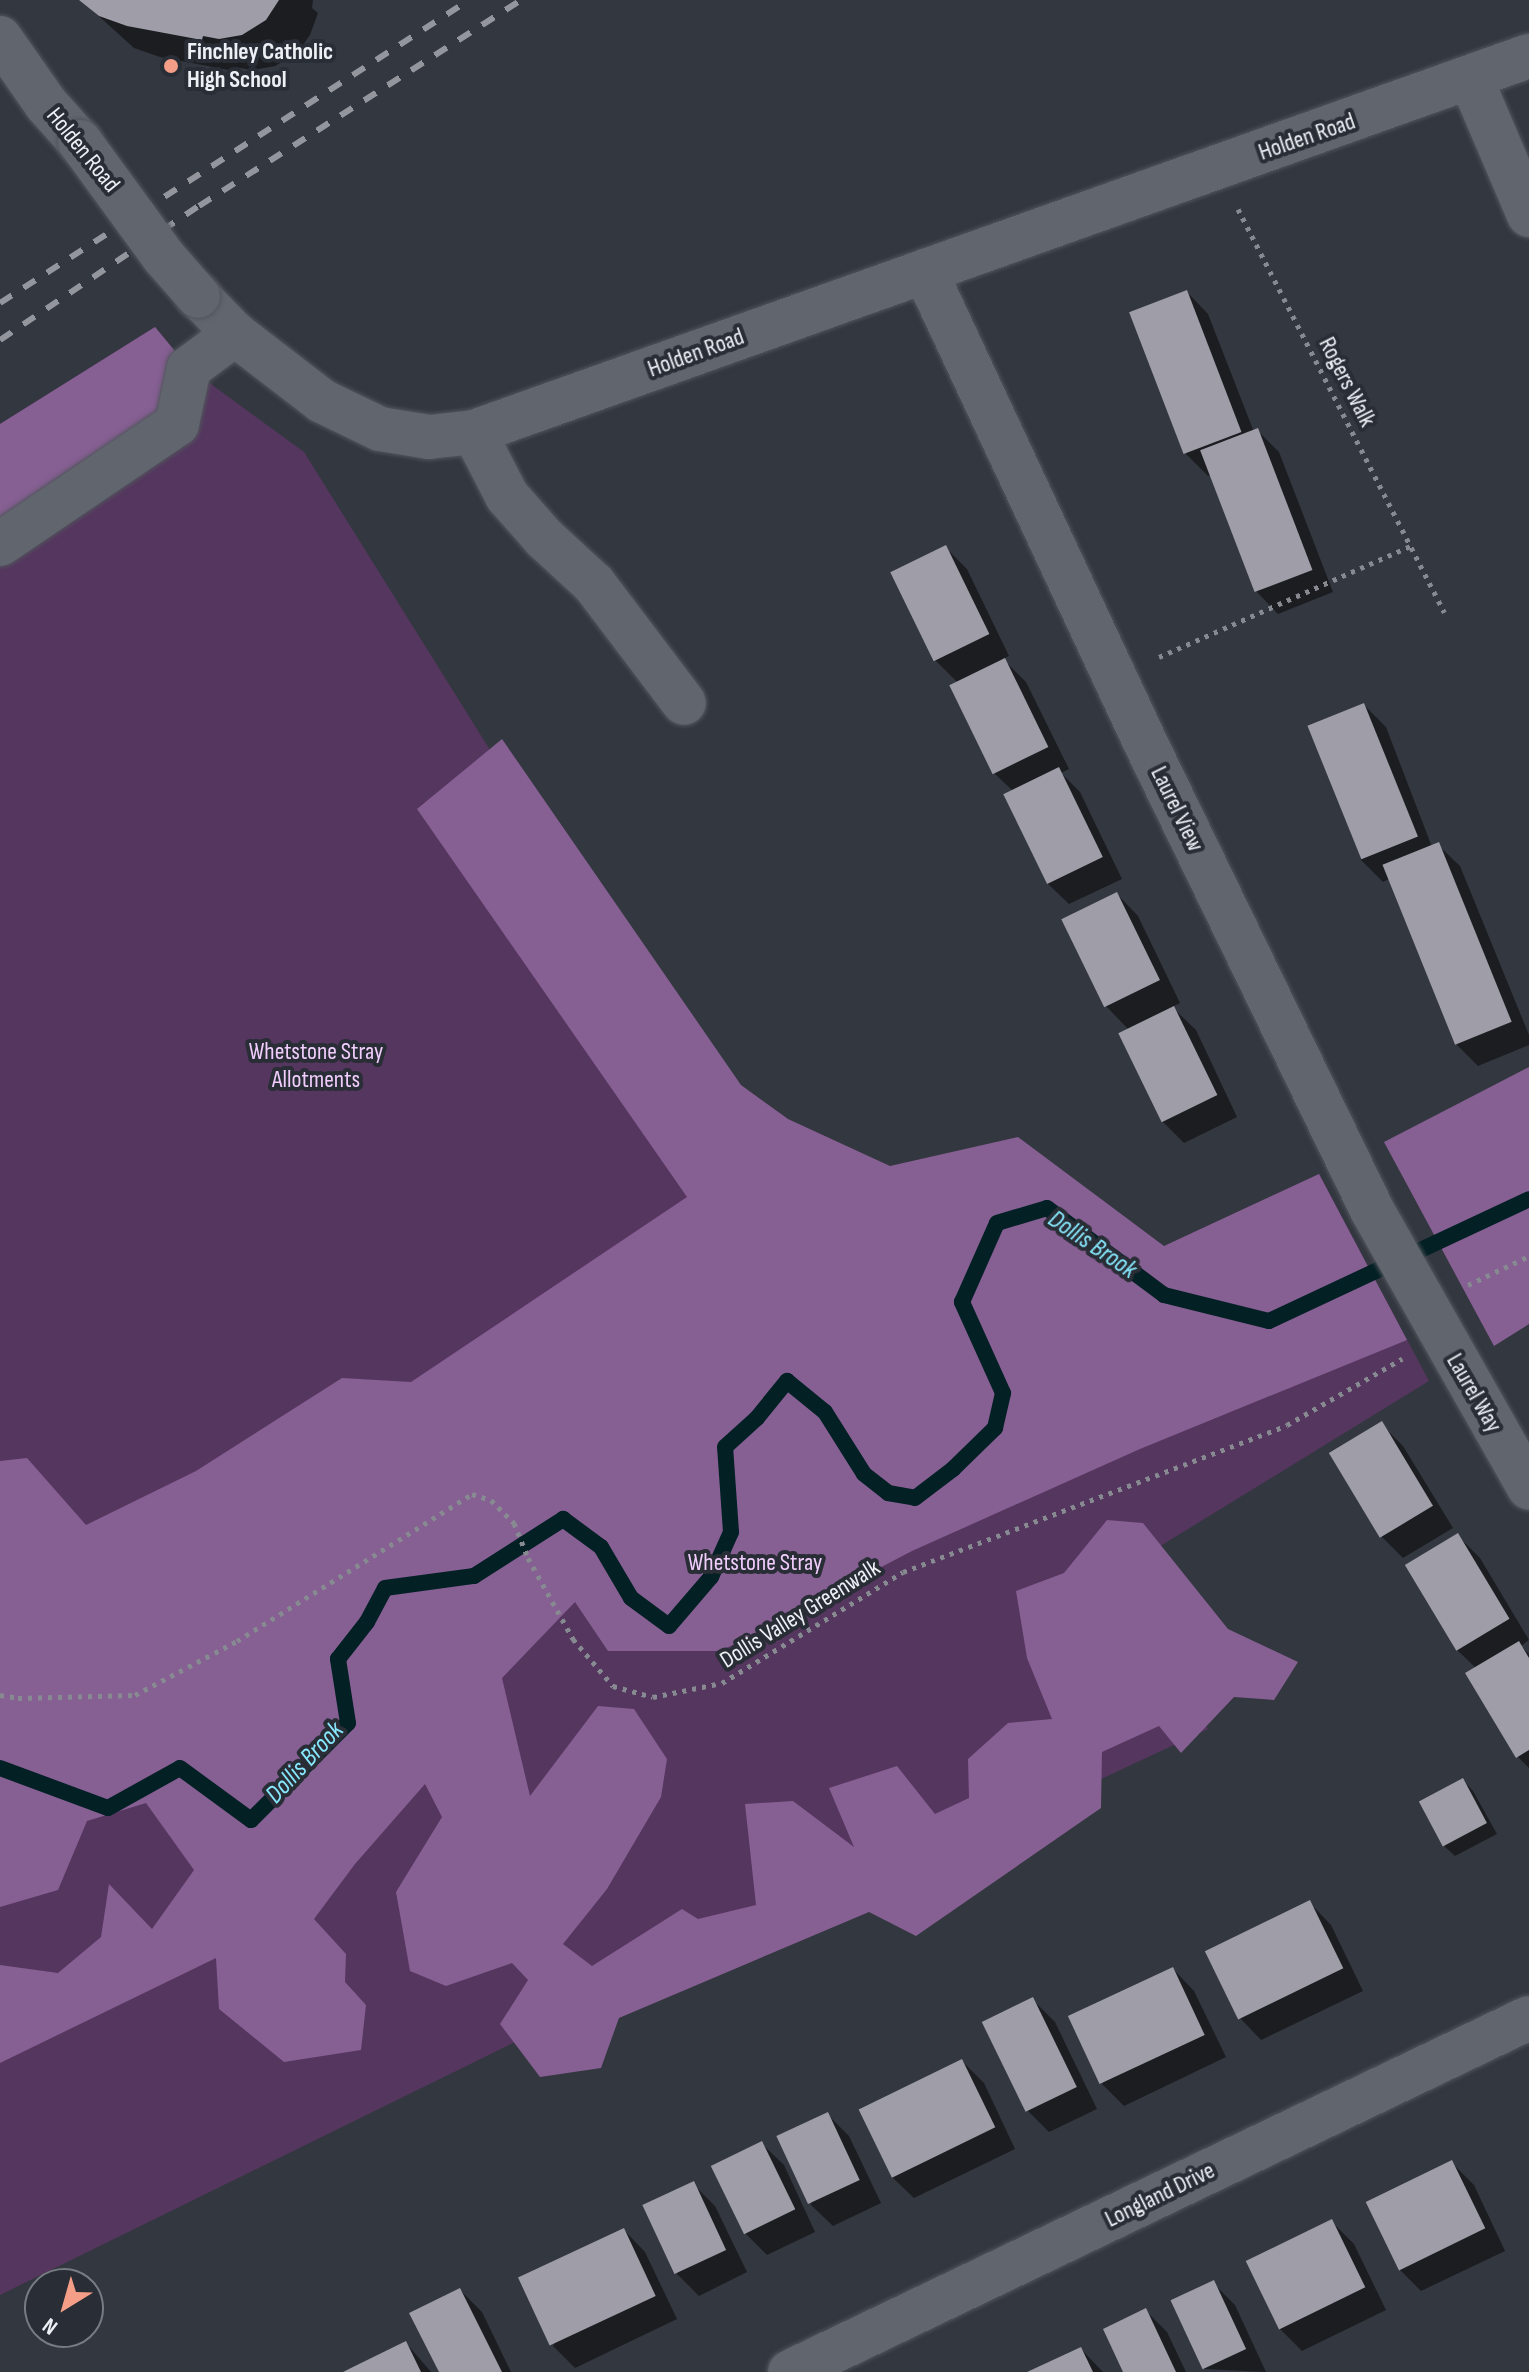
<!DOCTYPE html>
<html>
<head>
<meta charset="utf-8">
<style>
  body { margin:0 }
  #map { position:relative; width:1529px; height:2372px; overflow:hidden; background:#33373f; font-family:"Sofia Sans Condensed",sans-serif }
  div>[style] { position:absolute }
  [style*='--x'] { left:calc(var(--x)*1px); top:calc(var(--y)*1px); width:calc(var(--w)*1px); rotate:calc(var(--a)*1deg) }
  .green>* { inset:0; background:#55365f }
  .forest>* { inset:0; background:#865f93 }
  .shadow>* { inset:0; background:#0007 }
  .stream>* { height:16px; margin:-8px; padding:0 8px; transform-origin:8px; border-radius:8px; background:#032025 }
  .building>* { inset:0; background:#9e9da8; transform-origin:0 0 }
  .path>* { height:5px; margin-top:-2.5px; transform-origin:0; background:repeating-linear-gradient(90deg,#878a91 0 4px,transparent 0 10px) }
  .roads { filter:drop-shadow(0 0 2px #51555c) drop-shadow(0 0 2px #51555c) }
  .minor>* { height:44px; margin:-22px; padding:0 22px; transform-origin:22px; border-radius:22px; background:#61656e }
  .rail>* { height:6px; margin-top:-3px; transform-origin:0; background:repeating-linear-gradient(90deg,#93969d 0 14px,transparent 0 28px) }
  .bridges { filter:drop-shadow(0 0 2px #51555c) drop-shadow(0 0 2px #51555c) }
  .minor-bridge>* { height:44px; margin:-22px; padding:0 22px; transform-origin:22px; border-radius:22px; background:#61656e }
  .dots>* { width:22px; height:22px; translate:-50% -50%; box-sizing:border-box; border:4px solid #292d35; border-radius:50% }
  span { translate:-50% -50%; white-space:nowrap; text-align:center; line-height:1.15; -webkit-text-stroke:8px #292d35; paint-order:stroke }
  .poi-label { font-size:24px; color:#edf0f5; font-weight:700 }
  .left { translate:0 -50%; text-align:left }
  .street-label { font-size:24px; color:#edf0f5 }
  .park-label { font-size:24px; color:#f0cdfc }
  .water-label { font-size:26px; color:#87e8fd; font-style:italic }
  .north { position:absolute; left:24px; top:2268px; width:80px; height:80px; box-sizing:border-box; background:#292d35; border:2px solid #777b82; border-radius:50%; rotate:217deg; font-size:22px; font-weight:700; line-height:32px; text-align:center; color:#edf0f5 }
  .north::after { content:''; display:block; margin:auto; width:28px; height:36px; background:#f49e87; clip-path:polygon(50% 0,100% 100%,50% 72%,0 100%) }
</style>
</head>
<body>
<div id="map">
  <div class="green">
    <i style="clip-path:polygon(155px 327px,189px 368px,304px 452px,578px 891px,754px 1152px,1111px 1271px,1319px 1174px,1429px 1381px,1118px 1572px,1208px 1729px,956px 1847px,513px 2043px,0 2295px,0 424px)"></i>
  </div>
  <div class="forest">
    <i style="clip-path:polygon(155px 327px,189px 368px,177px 424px,0 544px,0 424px)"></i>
    <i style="clip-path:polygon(502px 739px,741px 1085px,788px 1119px,890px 1166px,1018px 1137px,1164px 1246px,1319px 1174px,1407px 1340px,1140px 1449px,912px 1551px,721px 1651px,608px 1651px,575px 1602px,502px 1678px,530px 1796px,598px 1706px,634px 1709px,667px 1759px,661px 1797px,607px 1889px,563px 1944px,592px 1966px,682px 1909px,698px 1919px,756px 1905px,745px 1804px,793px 1801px,854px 1847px,829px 1788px,897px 1766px,935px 1814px,969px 1798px,968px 1759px,1008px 1723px,1052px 1719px,1027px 1658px,1016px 1591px,1064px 1573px,1107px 1520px,1143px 1523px,1228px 1629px,1298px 1662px,1274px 1700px,1234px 1697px,1181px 1753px,1159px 1726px,1102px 1752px,1101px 1808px,916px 1936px,869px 1912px,619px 2018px,601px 2068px,540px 2077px,500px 2024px,528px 1980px,512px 1963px,446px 1986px,410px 1971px,396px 1892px,442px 1817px,425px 1784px,355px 1864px,314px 1919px,346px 1954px,345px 1982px,366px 2005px,361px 2050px,284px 2062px,219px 2009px,216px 1958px,0 2063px,0 1965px,58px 1973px,101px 1937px,109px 1884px,152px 1929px,194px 1870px,146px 1803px,87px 1821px,58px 1890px,0 1907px,0 1461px,27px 1458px,86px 1525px,196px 1471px,342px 1378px,411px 1382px,687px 1197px,417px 809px)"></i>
    <i style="clip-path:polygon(1529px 1067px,1529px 1324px,1494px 1346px,1384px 1142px)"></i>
  </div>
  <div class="shadow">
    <i style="clip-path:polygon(81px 0,313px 0,312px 8px,318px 13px,310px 35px,298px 52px,275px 66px,252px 70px,235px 67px,234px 71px,160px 57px,134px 48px)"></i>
    <i style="clip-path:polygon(1187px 292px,1208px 314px,1254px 432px,1258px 431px,1279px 452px,1333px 592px,1278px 614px,1257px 592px,1211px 475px,1208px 476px,1186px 454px)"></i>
    <i style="clip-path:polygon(945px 547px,967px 569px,1009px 656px,1003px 659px,1026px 682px,1069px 769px,1061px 773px,1080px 792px,1122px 879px,1069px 904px,1047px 883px,1013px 791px,994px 773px,958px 683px,934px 659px)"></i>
    <i style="clip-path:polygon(1364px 705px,1386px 727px,1432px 847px,1438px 845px,1460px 866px,1529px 1035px,1529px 1045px,1478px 1066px,1456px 1044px,1389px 879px,1383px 882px,1361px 860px)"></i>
    <i style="clip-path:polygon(1117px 894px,1138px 916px,1180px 1003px,1172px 1007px,1196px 1030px,1237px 1117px,1184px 1143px,1162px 1121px,1129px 1030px,1106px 1006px)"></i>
    <i style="clip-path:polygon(1381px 1424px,1403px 1446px,1453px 1528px,1403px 1558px,1381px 1536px)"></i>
    <i style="clip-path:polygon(1458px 1536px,1480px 1558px,1529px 1640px,1521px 1646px,1529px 1654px,1529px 1768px,1518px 1757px,1476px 1668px,1457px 1650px)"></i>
    <i style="clip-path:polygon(1463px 1780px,1473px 1791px,1497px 1834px,1455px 1856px,1444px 1846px)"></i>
    <i style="clip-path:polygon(1310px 1903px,1331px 1925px,1363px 1991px,1261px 2040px,1240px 2018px)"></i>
    <i style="clip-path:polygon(1173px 1969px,1194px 1991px,1226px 2057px,1124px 2106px,1102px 2084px)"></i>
    <i style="clip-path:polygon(1033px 2000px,1055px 2022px,1097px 2109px,1049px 2132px,1027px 2110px,985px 2023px)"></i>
    <i style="clip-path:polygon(962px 2061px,984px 2083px,1015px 2149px,914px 2198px,892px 2177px)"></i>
    <i style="clip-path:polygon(827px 2114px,849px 2136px,881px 2203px,833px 2226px,811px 2205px)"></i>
    <i style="clip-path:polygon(762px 2144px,784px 2165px,815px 2232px,767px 2255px,746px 2234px)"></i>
    <i style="clip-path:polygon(1452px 2163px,1474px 2185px,1505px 2251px,1421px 2291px,1400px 2270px)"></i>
    <i style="clip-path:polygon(693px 2184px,715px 2206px,747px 2272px,699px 2296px,677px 2274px)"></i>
    <i style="clip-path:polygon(1332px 2222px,1354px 2244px,1386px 2310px,1302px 2351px,1280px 2329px)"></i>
    <i style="clip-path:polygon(624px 2230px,645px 2252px,677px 2319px,575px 2368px,553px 2346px)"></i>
    <i style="clip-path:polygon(1213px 2283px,1235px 2305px,1266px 2372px,1204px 2369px)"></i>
    <i style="clip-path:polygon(460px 2290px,482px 2312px,511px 2372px,441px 2372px)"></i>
    <i style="clip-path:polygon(1145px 2310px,1167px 2332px,1186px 2372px,1125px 2372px)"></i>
    <i style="clip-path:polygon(406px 2343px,431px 2372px,346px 2372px)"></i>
    <i style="clip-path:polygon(1081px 2349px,1103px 2372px,1032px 2372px)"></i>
  </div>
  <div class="stream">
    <i style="--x:0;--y:1768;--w:115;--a:20.3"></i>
    <i style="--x:108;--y:1808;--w:82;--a:-29.1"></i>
    <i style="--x:180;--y:1768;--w:88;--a:36.2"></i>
    <i style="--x:251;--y:1820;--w:137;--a:-45"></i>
    <i style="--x:348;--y:1723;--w:65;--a:-98.9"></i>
    <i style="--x:338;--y:1659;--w:47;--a:-51.9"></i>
    <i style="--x:367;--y:1622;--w:38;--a:-62"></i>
    <i style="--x:385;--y:1588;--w:90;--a:-7.7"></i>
    <i style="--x:474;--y:1576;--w:106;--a:-32.6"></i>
    <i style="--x:563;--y:1519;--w:47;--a:36.4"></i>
    <i style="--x:601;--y:1547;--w:59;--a:59.5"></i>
    <i style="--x:631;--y:1598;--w:47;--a:36.4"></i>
    <i style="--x:669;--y:1626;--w:65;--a:-49.4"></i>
    <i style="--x:711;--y:1577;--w:49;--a:-66"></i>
    <i style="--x:731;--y:1532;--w:85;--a:-94"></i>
    <i style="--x:725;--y:1447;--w:43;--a:-42.2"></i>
    <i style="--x:757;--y:1418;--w:48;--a:-51"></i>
    <i style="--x:787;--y:1381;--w:49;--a:39.2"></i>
    <i style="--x:825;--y:1412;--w:73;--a:57.8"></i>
    <i style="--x:864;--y:1474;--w:31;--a:38"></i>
    <i style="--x:888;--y:1493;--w:27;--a:10"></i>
    <i style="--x:915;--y:1498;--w:48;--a:-37.3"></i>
    <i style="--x:953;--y:1469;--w:59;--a:-44.3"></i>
    <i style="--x:995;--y:1428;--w:36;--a:-77"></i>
    <i style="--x:1003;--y:1393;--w:100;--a:-114.3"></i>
    <i style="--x:962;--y:1302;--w:86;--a:-66.1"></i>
    <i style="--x:997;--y:1223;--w:52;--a:-16.7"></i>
    <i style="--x:1047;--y:1208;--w:146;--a:36.6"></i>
    <i style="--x:1164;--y:1295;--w:108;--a:13.9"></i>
    <i style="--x:1269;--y:1321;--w:287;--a:-25.1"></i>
  </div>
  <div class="building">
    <i style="clip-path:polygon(79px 0,279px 0,266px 20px,242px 35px,219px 39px,203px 36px,202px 40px,127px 26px,99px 16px)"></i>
    <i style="left:1187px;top:290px;width:152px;height:62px;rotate:69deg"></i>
    <i style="left:1258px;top:428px;width:152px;height:62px;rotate:69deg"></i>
    <i style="left:946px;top:545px;width:99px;height:62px;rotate:64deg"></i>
    <i style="left:1005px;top:658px;width:99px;height:62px;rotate:64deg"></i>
    <i style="left:1364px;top:703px;width:144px;height:61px;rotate:68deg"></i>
    <i style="left:1059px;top:767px;width:100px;height:62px;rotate:64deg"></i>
    <i style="left:1439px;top:842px;width:194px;height:61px;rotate:68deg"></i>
    <i style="left:1117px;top:892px;width:98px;height:62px;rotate:64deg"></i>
    <i style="left:1174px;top:1006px;width:99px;height:62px;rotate:64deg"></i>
    <i style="left:1382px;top:1421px;width:99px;height:62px;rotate:59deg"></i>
    <i style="left:1458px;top:1533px;width:100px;height:62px;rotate:59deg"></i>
    <i style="clip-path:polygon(1519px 1641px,1529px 1658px,1529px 1750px,1516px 1758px,1465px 1673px)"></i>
    <i style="left:1463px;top:1778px;width:51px;height:50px;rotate:62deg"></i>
    <i style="left:1310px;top:1900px;width:76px;height:117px;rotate:64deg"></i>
    <i style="left:1173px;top:1967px;width:75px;height:116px;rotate:65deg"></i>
    <i style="left:1033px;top:1997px;width:100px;height:57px;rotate:64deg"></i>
    <i style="left:962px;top:2059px;width:76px;height:115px;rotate:64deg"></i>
    <i style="left:828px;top:2112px;width:75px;height:57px;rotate:65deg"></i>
    <i style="left:762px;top:2141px;width:76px;height:57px;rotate:64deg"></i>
    <i style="left:1452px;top:2160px;width:76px;height:96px;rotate:64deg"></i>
    <i style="left:694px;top:2181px;width:76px;height:57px;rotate:65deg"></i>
    <i style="left:1332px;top:2219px;width:76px;height:96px;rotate:64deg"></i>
    <i style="left:624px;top:2228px;width:75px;height:117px;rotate:65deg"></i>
    <i style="left:1214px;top:2280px;width:76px;height:48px;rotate:65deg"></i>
    <i style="clip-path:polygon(460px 2288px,502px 2372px,439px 2372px,409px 2313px)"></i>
    <i style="clip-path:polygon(1146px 2308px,1176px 2372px,1123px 2372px,1103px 2329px)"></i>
    <i style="clip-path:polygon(406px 2341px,421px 2372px,343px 2372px,355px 2366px)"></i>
    <i style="clip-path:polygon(1081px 2347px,1093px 2372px,1027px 2372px)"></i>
  </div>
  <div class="path">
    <i style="--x:1238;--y:209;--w:453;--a:62.9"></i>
    <i style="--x:1159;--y:657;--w:275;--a:-23.8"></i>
    <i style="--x:1468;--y:1285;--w:68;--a:-25.4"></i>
    <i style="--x:0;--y:1695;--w:18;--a:9"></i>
    <i style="--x:18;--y:1698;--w:117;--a:-1.5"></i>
    <i style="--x:135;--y:1695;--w:115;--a:-27.9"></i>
    <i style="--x:237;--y:1641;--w:277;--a:-32"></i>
    <i style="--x:472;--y:1494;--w:20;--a:18"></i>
    <i style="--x:491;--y:1500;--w:33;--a:45"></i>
    <i style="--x:514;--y:1523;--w:38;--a:68"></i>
    <i style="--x:528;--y:1558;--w:93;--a:60.9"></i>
    <i style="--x:573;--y:1639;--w:62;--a:49.6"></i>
    <i style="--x:613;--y:1686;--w:41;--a:15.4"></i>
    <i style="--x:653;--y:1697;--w:70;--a:-11.5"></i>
    <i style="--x:722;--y:1683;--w:212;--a:-31.5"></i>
    <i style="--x:903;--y:1572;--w:411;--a:-20.9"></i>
    <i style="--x:1287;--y:1425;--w:133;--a:-29.9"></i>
  </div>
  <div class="roads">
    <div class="minor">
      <i style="--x:0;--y:38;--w:80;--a:55.1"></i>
      <i style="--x:46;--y:104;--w:51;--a:48.2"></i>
      <i style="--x:1471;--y:79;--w:148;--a:66.9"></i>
      <i style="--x:925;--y:271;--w:520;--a:64.96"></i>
      <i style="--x:1145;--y:742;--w:520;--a:64.12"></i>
      <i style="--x:1372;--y:1210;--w:319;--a:60.5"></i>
      <i style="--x:198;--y:296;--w:53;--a:45.8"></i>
      <i style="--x:235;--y:334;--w:110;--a:37.6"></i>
      <i style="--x:322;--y:401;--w:64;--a:25.8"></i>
      <i style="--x:380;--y:429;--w:50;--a:9.3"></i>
      <i style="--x:429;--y:437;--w:45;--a:-6.3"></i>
      <i style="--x:474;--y:432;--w:1120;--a:-19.62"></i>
      <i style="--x:474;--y:432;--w:72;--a:62.7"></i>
      <i style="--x:507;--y:496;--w:56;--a:48.6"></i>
      <i style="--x:544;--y:538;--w:68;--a:42.6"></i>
      <i style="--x:594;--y:584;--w:149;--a:52.9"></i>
      <i style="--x:0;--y:544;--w:214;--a:-34.1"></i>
      <i style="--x:177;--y:424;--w:57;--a:-77.9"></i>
      <i style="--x:189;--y:368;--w:57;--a:-36.5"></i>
      <i style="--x:790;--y:2372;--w:819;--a:-25.6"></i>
    </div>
  </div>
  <div class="rail">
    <i style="--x:0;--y:303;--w:558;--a:-32.86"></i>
    <i style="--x:0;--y:340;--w:240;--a:-34"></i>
    <i style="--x:199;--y:206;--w:382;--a:-32.6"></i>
  </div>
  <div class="bridges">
    <div class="minor-bridge">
      <i style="--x:80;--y:142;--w:141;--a:53.9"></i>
      <i style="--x:163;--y:256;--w:53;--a:48.8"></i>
    </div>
  </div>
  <div class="dots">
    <i style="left:171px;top:66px;background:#f49e87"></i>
  </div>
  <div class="poi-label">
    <span class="left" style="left:187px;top:66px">Finchley Catholic<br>High School</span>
  </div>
  <div class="street-label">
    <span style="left:1307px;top:137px;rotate:-19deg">Holden Road</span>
    <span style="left:83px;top:150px;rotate:51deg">Holden Road</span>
    <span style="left:696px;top:353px;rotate:-20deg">Holden Road</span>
    <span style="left:1347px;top:382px;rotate:63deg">Rogers Walk</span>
    <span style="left:1177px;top:809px;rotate:64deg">Laurel View</span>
    <span style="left:1474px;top:1393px;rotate:60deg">Laurel Way</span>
    <span style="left:800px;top:1614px;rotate:-32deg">Dollis Valley Greenwalk</span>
    <span style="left:1160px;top:2195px;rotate:-26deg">Longland Drive</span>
  </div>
  <div class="park-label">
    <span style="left:316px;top:1066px">Whetstone Stray<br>Allotments</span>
    <span style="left:755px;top:1563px">Whetstone Stray</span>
  </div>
  <div class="water-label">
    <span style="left:1092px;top:1245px;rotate:34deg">Dollis Brook</span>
    <span style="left:305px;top:1763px;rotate:-47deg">Dollis Brook</span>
  </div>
  <div class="north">N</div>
</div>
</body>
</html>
